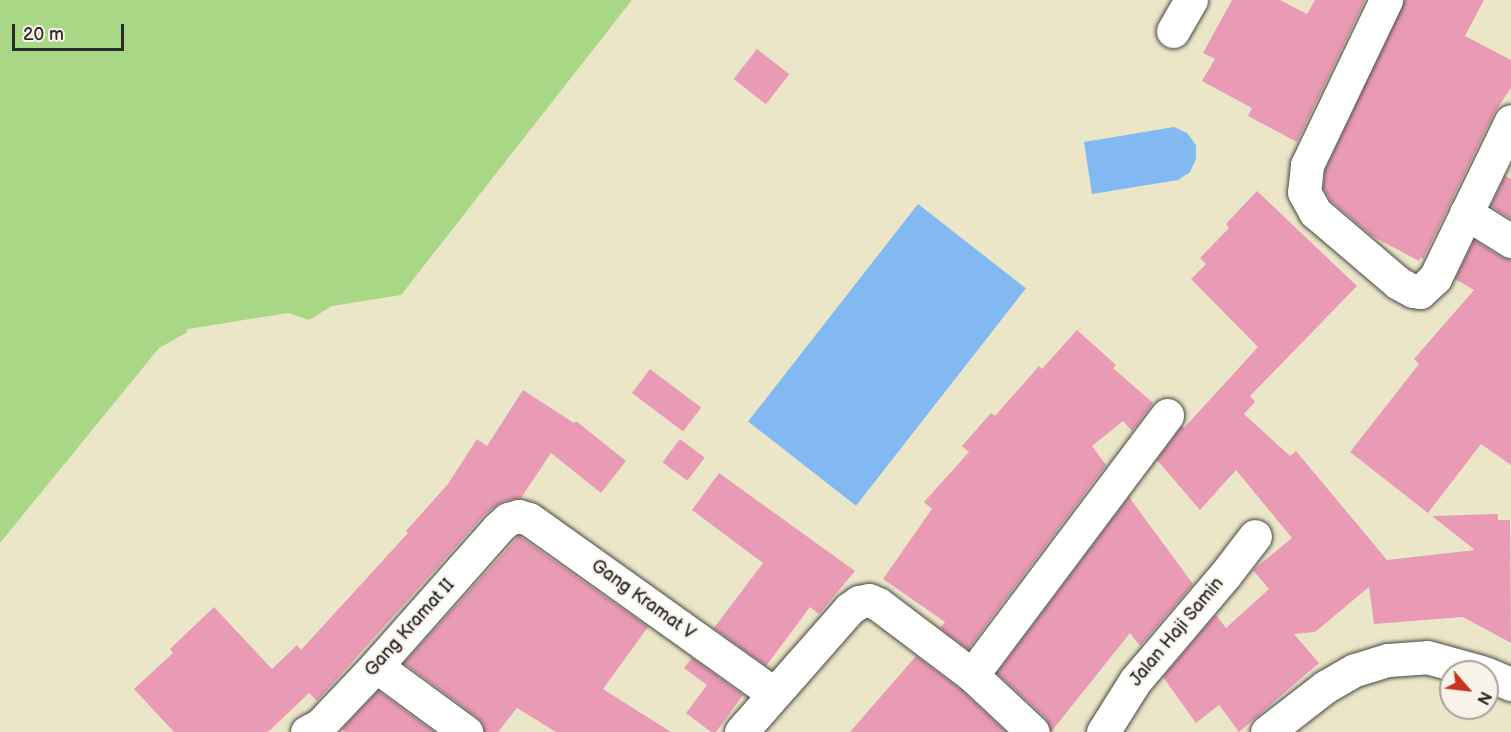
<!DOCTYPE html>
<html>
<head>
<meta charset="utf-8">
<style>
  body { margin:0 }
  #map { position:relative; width:1511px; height:732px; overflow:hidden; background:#ece6c9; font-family:"Balsamiq Sans",sans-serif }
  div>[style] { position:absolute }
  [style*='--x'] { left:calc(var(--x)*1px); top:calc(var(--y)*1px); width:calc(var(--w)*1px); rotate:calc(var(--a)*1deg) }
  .green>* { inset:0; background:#a8d886 }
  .water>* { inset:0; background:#82b9f2; transform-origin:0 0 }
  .building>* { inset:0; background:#e99bb5; transform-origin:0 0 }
  .roads { filter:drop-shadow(0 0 2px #484743) drop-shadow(0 0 2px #484743) }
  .minor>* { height:33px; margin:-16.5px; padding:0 16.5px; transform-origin:16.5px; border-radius:16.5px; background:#fff }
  span { translate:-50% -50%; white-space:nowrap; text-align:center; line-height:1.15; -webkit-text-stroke:4.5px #f7f3e8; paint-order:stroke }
  .street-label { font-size:18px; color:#2b2b2b }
  .north { position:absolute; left:1439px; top:660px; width:60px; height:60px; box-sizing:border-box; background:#f7f3e8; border:2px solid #a5a39c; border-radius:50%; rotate:118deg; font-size:16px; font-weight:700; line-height:24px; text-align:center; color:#2b2b2b }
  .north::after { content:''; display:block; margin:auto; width:21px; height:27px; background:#c8321e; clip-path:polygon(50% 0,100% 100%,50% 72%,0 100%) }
  .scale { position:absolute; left:12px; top:24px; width:112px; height:27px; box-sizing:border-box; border:3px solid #2b2b2b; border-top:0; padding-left:8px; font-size:18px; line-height:21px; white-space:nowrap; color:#2b2b2b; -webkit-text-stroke:4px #f7f3e8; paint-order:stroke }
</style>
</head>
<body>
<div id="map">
  <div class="green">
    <i style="clip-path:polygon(0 0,632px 0,401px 295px,332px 306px,309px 320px,288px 313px,188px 329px,186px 333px,159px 348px,0 543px)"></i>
  </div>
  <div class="water">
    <i style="clip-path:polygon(1174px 127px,1187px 133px,1196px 145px,1196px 159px,1190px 172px,1178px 180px,1092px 194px,1084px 142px)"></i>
    <i style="left:918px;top:204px;width:137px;height:276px;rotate:38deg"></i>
  </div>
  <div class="building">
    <i style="clip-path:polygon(1232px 0,1280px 0,1307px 14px,1315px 0,1365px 0,1297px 142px,1248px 116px,1252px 108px,1202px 81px,1215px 59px,1203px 53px)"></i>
    <i style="clip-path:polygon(1405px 0,1484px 0,1465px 36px,1511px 60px,1511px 88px,1494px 113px,1423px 259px,1421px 257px,1419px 261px,1372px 236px,1330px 200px,1323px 188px,1325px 170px)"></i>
    <i style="left:757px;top:49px;width:41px;height:38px;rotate:38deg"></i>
    <i style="clip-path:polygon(1505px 176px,1511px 179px,1511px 219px,1491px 206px)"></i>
    <i style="clip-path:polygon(1257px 191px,1357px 286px,1250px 396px,1255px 402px,1244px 414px,1290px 456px,1296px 451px,1387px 560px,1475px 550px,1432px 516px,1498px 514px,1498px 520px,1510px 520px,1511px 643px,1463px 617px,1374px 624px,1369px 587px,1315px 632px,1294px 634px,1319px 663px,1239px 732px,1219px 705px,1196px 723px,1163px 677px,1216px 615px,1226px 628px,1269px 589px,1253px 570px,1292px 538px,1236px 470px,1200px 510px,1157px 460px,1182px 426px,1184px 428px,1258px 347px,1191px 279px,1206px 264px,1200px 258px,1229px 228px,1226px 224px)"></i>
    <i style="clip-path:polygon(1474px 240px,1501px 257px,1511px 260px,1511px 465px,1481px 444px,1428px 513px,1350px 452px,1419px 364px,1414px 359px,1474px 290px,1455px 279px)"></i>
    <i style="clip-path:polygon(1077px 330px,1116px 365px,1113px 368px,1153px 403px,1132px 431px,1123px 421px,1092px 446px,1106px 465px,968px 649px,940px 628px,945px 622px,883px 579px,932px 509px,924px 502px,969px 452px,962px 446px,991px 413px,995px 416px,1039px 366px,1042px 369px)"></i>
    <i style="left:650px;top:369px;width:64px;height:30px;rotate:37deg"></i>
    <i style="clip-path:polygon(523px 390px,574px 423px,576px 421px,626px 461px,601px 493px,551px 453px,521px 498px,503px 501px,485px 514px,317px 701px,309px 693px,268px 732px,174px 732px,134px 689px,173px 653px,170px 649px,214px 607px,272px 669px,297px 645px,301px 650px,408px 533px,406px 531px,448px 484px,477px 439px,487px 446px)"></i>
    <i style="left:680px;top:439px;width:31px;height:29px;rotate:37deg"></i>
    <i style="clip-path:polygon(719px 473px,855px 571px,819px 614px,810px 607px,766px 666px,714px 628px,763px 563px,692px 510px)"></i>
    <i style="clip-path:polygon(1129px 497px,1193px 584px,1140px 646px,1130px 633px,1051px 732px,1046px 718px,997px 673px)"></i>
    <i style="clip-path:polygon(519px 536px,648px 627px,603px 689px,671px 732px,556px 732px,517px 708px,498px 732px,484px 732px,483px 724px,477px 717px,404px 663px)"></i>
    <i style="clip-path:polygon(916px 656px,960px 689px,1006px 732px,850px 732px)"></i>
    <i style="clip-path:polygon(692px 658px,743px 695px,716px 732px,711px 732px,686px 713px,707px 685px,684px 668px)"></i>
    <i style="clip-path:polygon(378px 691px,434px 732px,345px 732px,342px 729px)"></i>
  </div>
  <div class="roads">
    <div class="minor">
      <i style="--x:1386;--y:0;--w:183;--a:115.6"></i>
      <i style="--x:1307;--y:165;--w:27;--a:96"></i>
      <i style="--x:1304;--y:192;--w:23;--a:61"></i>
      <i style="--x:1315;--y:212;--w:109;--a:40.5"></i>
      <i style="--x:1398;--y:283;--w:17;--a:28"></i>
      <i style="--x:1413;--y:291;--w:7;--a:8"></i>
      <i style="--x:1420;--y:292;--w:21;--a:-43"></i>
      <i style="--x:1435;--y:278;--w:174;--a:-64.2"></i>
      <i style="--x:1173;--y:31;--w:36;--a:-60"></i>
      <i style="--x:1466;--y:213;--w:53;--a:31.9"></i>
      <i style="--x:376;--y:666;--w:112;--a:36.3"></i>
      <i style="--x:1487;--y:674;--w:26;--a:23"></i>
      <i style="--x:972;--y:675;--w:325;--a:-53.1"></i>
      <i style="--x:307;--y:732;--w:15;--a:-28"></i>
      <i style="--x:320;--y:725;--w:81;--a:-46.5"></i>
      <i style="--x:376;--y:666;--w:184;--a:-48.5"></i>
      <i style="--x:498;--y:528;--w:13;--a:-42"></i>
      <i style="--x:508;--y:519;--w:11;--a:-15"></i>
      <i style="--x:519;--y:516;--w:10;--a:17"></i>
      <i style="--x:529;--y:519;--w:301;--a:35.5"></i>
      <i style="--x:741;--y:732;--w:164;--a:-48.7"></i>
      <i style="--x:849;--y:609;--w:12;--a:-35"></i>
      <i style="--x:859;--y:602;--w:10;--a:-11"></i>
      <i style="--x:869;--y:600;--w:10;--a:24"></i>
      <i style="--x:878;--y:604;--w:118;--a:37.1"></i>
      <i style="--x:972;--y:675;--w:83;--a:43.1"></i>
      <i style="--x:1103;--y:732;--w:60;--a:-57.9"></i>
      <i style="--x:1135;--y:681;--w:139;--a:-49.7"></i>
      <i style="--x:1225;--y:575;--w:49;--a:-52.4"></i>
      <i style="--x:1267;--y:732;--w:73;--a:-37.8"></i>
      <i style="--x:1325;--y:687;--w:34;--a:-30"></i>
      <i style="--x:1355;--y:670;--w:34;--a:-17"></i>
      <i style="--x:1388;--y:660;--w:39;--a:-4"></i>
      <i style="--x:1427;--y:657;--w:57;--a:15.3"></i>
    </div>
  </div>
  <div class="street-label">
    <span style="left:643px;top:600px;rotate:36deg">Gang Kramat V</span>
    <span style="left:410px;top:628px;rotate:-48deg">Gang Kramat II</span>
    <span style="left:1177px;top:632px;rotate:-50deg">Jalan Haji Samin</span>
  </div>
  <div class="north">N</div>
  <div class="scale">20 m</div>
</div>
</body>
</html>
